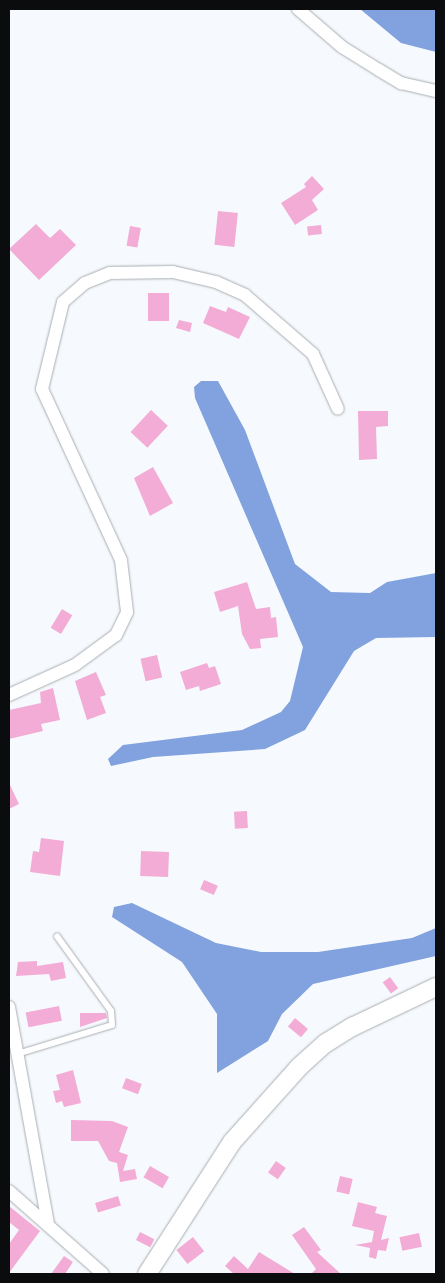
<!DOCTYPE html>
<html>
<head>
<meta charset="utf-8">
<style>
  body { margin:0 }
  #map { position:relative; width:445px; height:1283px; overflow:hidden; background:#f6fafe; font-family:"Roboto Condensed",sans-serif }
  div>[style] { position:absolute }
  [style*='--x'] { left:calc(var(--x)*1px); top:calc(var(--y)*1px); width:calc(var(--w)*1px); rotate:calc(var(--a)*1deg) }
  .water>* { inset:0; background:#81a2de }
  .building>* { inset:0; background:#f2acd5; transform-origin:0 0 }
  .roads { filter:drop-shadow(0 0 1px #a9adb1) drop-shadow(0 0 1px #a9adb1) }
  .lane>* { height:6px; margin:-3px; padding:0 3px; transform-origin:3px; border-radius:3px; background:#fff }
  .street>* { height:12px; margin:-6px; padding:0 6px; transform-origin:6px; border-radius:6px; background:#fff }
  .secondary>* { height:18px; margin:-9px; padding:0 9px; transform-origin:9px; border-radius:9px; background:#fff }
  span { translate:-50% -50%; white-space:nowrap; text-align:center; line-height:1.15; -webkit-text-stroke:4px #fff; paint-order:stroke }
  .frame { position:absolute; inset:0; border:10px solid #0b0c0e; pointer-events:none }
</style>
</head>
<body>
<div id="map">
  <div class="water">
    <i style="clip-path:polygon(360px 9px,436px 9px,436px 52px,401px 43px)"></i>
    <i style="clip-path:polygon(201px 381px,218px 381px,245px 430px,295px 564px,331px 592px,370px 593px,387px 582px,436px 573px,436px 637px,376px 638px,354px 651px,305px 730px,265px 749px,153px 757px,111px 766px,108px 759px,123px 745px,242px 730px,281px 712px,290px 701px,303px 647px,195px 398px,194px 387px)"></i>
    <i style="clip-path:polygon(132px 903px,216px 943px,261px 952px,318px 952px,412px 938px,436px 928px,436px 956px,313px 984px,282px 1014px,268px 1041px,217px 1073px,217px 1014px,182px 962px,112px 917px,114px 907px)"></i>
  </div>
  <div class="building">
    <i style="clip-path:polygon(312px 176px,324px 189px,312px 200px,318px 210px,295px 225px,281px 203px,306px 187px,304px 184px)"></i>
    <i style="left:218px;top:211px;width:20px;height:34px;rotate:6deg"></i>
    <i style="clip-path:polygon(36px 224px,50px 238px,60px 229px,76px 245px,39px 280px,9px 249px)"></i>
    <i style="left:321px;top:225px;width:9px;height:14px;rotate:84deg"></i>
    <i style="left:130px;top:226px;width:11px;height:20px;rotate:10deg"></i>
    <i style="left:148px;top:293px;width:21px;height:28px"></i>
    <i style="clip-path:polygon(210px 306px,226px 312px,228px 307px,250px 317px,239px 339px,203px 323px)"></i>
    <i style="clip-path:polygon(179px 320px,192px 323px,190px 332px,176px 328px)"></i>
    <i style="left:151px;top:410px;width:23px;height:30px;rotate:43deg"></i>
    <i style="clip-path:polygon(358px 411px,388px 411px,388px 426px,376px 427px,377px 459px,359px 460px)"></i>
    <i style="clip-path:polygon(153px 467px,173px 503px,150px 516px,134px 478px)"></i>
    <i style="clip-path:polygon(247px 582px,256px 609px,270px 607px,271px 618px,276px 617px,278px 637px,260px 639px,261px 648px,250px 649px,242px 634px,238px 606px,220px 612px,214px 592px)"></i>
    <i style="left:62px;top:609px;width:12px;height:22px;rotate:31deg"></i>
    <i style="left:157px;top:655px;width:23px;height:17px;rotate:77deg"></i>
    <i style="clip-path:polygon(207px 663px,209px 668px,215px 666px,221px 684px,200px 691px,199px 686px,186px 690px,180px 672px)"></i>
    <i style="clip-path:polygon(96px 672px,106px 695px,100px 697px,106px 713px,87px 720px,75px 681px)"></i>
    <i style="clip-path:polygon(53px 688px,60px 720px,41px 724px,43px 731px,9px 739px,9px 710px,41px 703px,40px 692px)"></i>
    <i style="clip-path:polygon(9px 783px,19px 804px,9px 809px)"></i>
    <i style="left:247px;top:811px;width:17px;height:13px;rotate:87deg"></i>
    <i style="clip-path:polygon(41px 838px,64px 841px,60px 876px,30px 872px,33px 851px,39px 852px)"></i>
    <i style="left:141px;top:851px;width:28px;height:25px;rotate:2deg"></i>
    <i style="left:204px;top:880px;width:15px;height:10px;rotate:23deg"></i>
    <i style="clip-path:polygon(37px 961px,37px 966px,63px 962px,66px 978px,51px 981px,49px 974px,16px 976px,18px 962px)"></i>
    <i style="left:390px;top:977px;width:14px;height:9px;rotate:54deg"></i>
    <i style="left:59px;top:1006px;width:15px;height:34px;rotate:79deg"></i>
    <i style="clip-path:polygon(80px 1013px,106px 1013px,107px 1018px,80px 1027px)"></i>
    <i style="left:295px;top:1018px;width:17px;height:11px;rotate:40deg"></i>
    <i style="clip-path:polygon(73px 1070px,81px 1103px,64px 1107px,62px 1101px,56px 1103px,53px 1091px,60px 1090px,56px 1075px)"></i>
    <i style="left:126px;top:1078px;width:17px;height:11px;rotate:21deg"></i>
    <i style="clip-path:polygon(71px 1120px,112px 1121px,128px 1127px,119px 1152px,128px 1155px,123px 1171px,135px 1169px,137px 1179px,120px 1182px,117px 1163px,109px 1161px,98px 1141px,71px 1141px)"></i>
    <i style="left:276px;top:1161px;width:12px;height:14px;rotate:35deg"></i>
    <i style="left:150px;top:1166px;width:22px;height:13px;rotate:30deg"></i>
    <i style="left:340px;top:1176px;width:13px;height:16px;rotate:13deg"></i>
    <i style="left:118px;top:1196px;width:10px;height:24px;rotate:73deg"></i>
    <i style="clip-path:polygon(358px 1202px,377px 1207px,375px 1213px,387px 1216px,381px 1240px,389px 1238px,386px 1251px,378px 1250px,376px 1259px,369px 1257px,370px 1248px,355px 1245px,372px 1242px,374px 1231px,352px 1226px)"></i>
    <i style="clip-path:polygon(9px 1206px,40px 1231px,9px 1273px,9px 1244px,19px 1230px,9px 1222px)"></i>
    <i style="clip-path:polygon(304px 1227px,321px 1250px,317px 1252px,341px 1274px,311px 1274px,316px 1269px,292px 1235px)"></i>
    <i style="left:140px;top:1232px;width:16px;height:9px;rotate:27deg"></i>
    <i style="left:419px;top:1233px;width:14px;height:20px;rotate:78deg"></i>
    <i style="left:193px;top:1237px;width:18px;height:21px;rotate:52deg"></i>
    <i style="clip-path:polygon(259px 1252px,295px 1274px,234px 1274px,225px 1266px,234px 1256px,248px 1269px)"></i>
    <i style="clip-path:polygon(64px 1256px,73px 1262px,65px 1274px,51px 1274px)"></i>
  </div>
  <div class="roads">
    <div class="lane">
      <i style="--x:17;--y:1054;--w:99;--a:-17"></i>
      <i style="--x:112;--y:1025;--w:14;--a:-94"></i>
      <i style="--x:111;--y:1011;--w:92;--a:-125.8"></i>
    </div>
    <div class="street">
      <i style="--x:298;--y:9;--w:58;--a:40.8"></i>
      <i style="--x:342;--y:47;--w:44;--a:31.9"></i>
      <i style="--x:379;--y:70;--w:26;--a:31"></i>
      <i style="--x:401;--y:83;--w:36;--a:13"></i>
      <i style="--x:9;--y:695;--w:72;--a:-24.4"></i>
      <i style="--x:75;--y:665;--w:51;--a:-36.2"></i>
      <i style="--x:116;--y:635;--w:25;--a:-64"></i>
      <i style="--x:127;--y:612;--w:52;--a:-96.6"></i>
      <i style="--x:121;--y:560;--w:188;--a:-114.8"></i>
      <i style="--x:42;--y:389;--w:89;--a:-76.4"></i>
      <i style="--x:63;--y:302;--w:29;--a:-41"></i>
      <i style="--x:85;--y:283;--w:27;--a:-22"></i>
      <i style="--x:110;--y:273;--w:63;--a:-0.9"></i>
      <i style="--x:173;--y:272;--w:44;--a:13.1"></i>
      <i style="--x:216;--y:282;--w:32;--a:24"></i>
      <i style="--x:245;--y:295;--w:90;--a:40.9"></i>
      <i style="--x:313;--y:354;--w:60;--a:65.6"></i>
      <i style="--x:9;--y:1007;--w:219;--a:79.8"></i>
      <i style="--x:9;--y:1191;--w:125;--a:41.4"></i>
    </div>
    <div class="secondary">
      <i style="--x:147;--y:1274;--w:157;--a:-57.2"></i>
      <i style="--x:232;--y:1142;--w:101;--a:-48.2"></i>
      <i style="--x:299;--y:1067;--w:36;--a:-42"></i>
      <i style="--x:326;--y:1043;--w:31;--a:-32"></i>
      <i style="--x:352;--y:1027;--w:93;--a:-25.5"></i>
    </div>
  </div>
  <div class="frame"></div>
</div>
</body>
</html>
